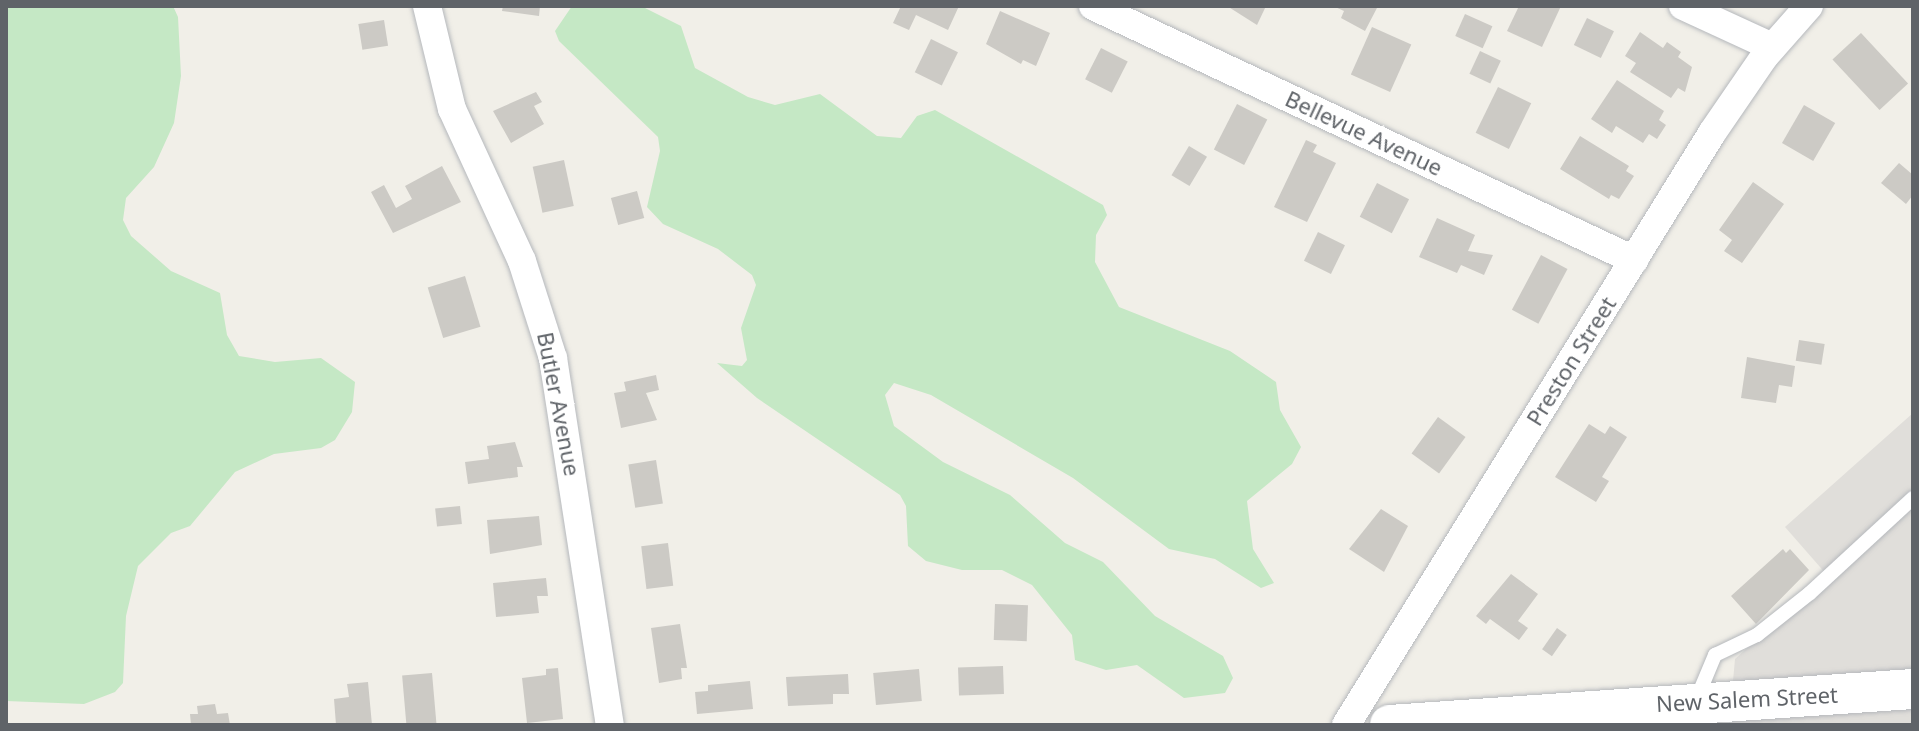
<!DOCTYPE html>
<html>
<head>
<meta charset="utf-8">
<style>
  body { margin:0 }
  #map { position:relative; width:1919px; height:731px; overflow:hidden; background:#f1efe8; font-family:"Noto Sans",sans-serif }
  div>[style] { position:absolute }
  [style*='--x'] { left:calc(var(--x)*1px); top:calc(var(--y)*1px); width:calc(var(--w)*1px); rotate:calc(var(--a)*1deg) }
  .industrial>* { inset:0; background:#e0deda }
  .green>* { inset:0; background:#c5e8c5 }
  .building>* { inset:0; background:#cccac5; transform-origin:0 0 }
  .roads { filter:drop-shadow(0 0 2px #b5b8bc) drop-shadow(0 0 2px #b5b8bc) }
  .lane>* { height:14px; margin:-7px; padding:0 7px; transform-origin:7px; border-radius:7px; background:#fff }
  .street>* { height:28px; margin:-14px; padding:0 14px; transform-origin:14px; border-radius:14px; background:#fff }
  .secondary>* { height:40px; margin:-20px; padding:0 20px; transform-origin:20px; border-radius:20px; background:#fff }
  span { translate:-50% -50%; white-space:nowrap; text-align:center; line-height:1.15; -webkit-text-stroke:6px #fff; paint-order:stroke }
  .street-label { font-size:22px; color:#5f6368 }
  .frame { position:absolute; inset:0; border:8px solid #5f6368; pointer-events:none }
</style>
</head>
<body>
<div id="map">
  <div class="industrial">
    <i style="clip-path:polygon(1913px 413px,1913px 725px,1729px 725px,1735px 659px,1827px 575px,1785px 527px)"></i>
  </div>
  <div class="green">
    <i style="clip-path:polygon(6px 6px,173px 6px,178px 17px,181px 76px,174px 123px,154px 167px,126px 198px,123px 220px,131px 236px,171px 271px,220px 293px,227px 335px,239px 356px,275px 362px,321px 358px,355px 382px,352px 412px,335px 440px,321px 448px,274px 454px,235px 472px,190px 526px,171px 533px,138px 566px,126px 616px,123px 683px,115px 692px,84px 704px,6px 701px)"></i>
    <i style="clip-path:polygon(572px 6px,641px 6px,681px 26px,695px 68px,748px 97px,775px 105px,820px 94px,877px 136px,901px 138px,917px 116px,935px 110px,1103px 205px,1107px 215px,1096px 235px,1095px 262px,1119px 307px,1230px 351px,1276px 382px,1280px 410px,1301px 447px,1292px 464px,1247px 501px,1253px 549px,1274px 583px,1261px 588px,1215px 559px,1169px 549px,1073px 478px,931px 395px,894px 383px,885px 395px,894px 426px,943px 462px,1010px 495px,1065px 543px,1103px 562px,1155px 616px,1223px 656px,1233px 678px,1225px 693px,1184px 698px,1137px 665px,1106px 670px,1075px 660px,1072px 635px,1032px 585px,1002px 570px,962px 570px,926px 561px,908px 546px,906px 506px,900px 495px,757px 398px,717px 363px,742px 366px,747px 360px,741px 328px,756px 285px,752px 275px,718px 249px,663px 224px,647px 207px,660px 151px,658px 137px,559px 41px,555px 31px)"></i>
  </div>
  <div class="building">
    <i style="clip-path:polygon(503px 6px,540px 6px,539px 16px,502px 11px)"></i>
    <i style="clip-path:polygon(901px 6px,959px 6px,948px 30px,916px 15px,909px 30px,893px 23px)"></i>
    <i style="clip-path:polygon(1227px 6px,1266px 6px,1257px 25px)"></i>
    <i style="clip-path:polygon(1333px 6px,1378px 6px,1365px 31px,1341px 18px,1344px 11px)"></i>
    <i style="clip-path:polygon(1519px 6px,1561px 6px,1542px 47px,1507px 31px)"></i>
    <i style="clip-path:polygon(1000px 11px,1050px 33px,1036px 66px,1023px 60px,1021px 64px,986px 44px)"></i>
    <i style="left:1465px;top:14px;width:30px;height:24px;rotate:24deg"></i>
    <i style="left:1587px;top:18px;width:30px;height:30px;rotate:26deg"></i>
    <i style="left:384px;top:20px;width:26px;height:26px;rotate:81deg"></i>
    <i style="left:1372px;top:27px;width:43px;height:52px;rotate:24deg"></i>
    <i style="clip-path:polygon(1640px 32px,1663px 48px,1667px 42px,1681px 52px,1678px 57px,1692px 67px,1685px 92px,1678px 88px,1671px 98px,1630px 72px,1636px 63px,1625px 56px)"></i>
    <i style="left:1861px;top:33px;width:69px;height:39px;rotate:47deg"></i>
    <i style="left:931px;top:39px;width:30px;height:37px;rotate:26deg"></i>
    <i style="left:1101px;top:48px;width:30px;height:35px;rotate:27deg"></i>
    <i style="left:1480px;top:51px;width:23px;height:25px;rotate:25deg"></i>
    <i style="clip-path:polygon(1617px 80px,1664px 111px,1659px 120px,1666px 125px,1657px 139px,1649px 134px,1643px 143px,1616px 126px,1612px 133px,1591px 119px)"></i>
    <i style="left:1498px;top:87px;width:37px;height:51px;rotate:26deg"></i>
    <i style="clip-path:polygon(536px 92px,542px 102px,534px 106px,544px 124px,511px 143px,493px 111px)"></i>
    <i style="left:1237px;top:104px;width:34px;height:51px;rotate:27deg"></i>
    <i style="left:1804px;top:105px;width:36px;height:44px;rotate:30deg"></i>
    <i style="clip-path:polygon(1580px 136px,1629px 166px,1626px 171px,1634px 176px,1619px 199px,1611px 195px,1609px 199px,1560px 169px)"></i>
    <i style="clip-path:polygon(1306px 140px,1317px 145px,1313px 152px,1336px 163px,1307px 222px,1274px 207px)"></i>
    <i style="left:1189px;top:146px;width:21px;height:34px;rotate:31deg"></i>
    <i style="left:564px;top:160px;width:47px;height:32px;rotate:78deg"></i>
    <i style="clip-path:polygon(1899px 163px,1913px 175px,1913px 195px,1906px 204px,1881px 183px)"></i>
    <i style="clip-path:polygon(442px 166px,461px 202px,393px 233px,371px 192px,384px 185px,396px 208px,412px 199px,405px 186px)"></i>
    <i style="clip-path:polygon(1753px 182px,1784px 204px,1742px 263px,1724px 251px,1732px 240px,1719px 230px)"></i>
    <i style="left:1377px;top:183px;width:36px;height:38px;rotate:27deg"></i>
    <i style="left:637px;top:191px;width:28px;height:27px;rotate:75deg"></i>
    <i style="clip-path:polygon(1437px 218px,1475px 235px,1468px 251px,1493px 255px,1484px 275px,1461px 265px,1457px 273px,1419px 257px)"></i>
    <i style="left:1318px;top:232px;width:30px;height:32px;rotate:26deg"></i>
    <i style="left:1541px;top:255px;width:30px;height:62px;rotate:28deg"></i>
    <i style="left:465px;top:276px;width:53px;height:39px;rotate:73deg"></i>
    <i style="left:1799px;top:340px;width:26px;height:21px;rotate:9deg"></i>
    <i style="clip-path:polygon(1747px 357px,1795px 366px,1792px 387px,1779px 385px,1776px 403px,1741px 398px)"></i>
    <i style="clip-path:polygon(656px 375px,659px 390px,646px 393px,657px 420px,621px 428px,614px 393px,626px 391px,624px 382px)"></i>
    <i style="left:1438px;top:417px;width:34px;height:45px;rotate:36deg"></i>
    <i style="clip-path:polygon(1589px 424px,1605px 434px,1610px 426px,1627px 437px,1602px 477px,1609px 481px,1596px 502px,1555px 477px)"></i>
    <i style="clip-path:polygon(515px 442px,523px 467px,517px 467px,518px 477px,468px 484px,465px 462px,489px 459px,487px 446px)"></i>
    <i style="left:656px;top:460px;width:44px;height:28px;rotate:81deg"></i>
    <i style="left:460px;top:506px;width:18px;height:25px;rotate:84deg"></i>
    <i style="clip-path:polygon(1381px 509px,1408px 526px,1384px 572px,1349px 549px)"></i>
    <i style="clip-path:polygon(539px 516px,542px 545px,490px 554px,487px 520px)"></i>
    <i style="left:668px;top:543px;width:43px;height:27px;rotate:83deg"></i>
    <i style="clip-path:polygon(1783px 549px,1786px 553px,1790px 549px,1809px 570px,1756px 624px,1731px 596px)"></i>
    <i style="clip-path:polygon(1511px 574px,1538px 594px,1518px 621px,1528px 628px,1519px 640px,1490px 619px,1486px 624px,1476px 616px)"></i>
    <i style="clip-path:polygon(546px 578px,548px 596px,537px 596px,539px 613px,496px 617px,493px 583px)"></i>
    <i style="left:995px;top:604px;width:33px;height:36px;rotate:2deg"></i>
    <i style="clip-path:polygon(680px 624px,687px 668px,681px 668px,682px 679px,659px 683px,651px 628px)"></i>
    <i style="left:1557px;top:628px;width:12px;height:26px;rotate:35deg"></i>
    <i style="left:1003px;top:666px;width:28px;height:45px;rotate:88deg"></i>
    <i style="clip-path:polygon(558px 668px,563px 719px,527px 723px,522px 678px,546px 675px,546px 669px)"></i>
    <i style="left:919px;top:669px;width:32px;height:46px;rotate:85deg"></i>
    <i style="left:432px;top:673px;width:52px;height:30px;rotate:85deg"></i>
    <i style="clip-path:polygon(848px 674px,849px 694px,833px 694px,833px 704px,788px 706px,786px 677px)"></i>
    <i style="clip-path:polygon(750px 681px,753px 709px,697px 714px,695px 692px,708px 691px,708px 685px)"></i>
    <i style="clip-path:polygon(368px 682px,372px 725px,336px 725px,334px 699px,349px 697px,347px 684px)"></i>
    <i style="clip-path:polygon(215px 704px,217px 714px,228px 713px,230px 725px,191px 725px,190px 714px,198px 714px,197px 706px)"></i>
  </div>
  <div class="roads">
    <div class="lane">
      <i style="--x:1697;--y:698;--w:47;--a:-67.3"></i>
      <i style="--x:1715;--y:655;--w:47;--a:-25.5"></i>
      <i style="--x:1757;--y:635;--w:68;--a:-38.4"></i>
      <i style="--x:1810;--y:593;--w:140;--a:-42.7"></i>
    </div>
    <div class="street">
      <i style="--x:427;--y:6;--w:106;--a:76.4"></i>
      <i style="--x:452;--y:109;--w:167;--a:65.3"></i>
      <i style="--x:522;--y:261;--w:102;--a:72.3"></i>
      <i style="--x:553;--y:358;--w:371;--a:81.2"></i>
      <i style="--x:1093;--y:6;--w:598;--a:25.15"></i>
      <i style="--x:1683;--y:6;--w:98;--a:24.7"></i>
      <i style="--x:1346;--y:725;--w:696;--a:-58.27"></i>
      <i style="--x:1712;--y:133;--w:92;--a:-55.6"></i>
      <i style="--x:1764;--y:57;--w:68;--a:-48.6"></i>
    </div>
    <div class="secondary">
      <i style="--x:1390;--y:725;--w:524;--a:-3.94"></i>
    </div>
  </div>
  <div class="street-label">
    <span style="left:1364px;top:133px;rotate:25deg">Bellevue Avenue</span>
    <span style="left:1571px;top:361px;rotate:-58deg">Preston Street</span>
    <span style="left:559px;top:404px;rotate:79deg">Butler Avenue</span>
    <span style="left:1747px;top:699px;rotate:-3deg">New Salem Street</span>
  </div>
  <div class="frame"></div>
</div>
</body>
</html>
